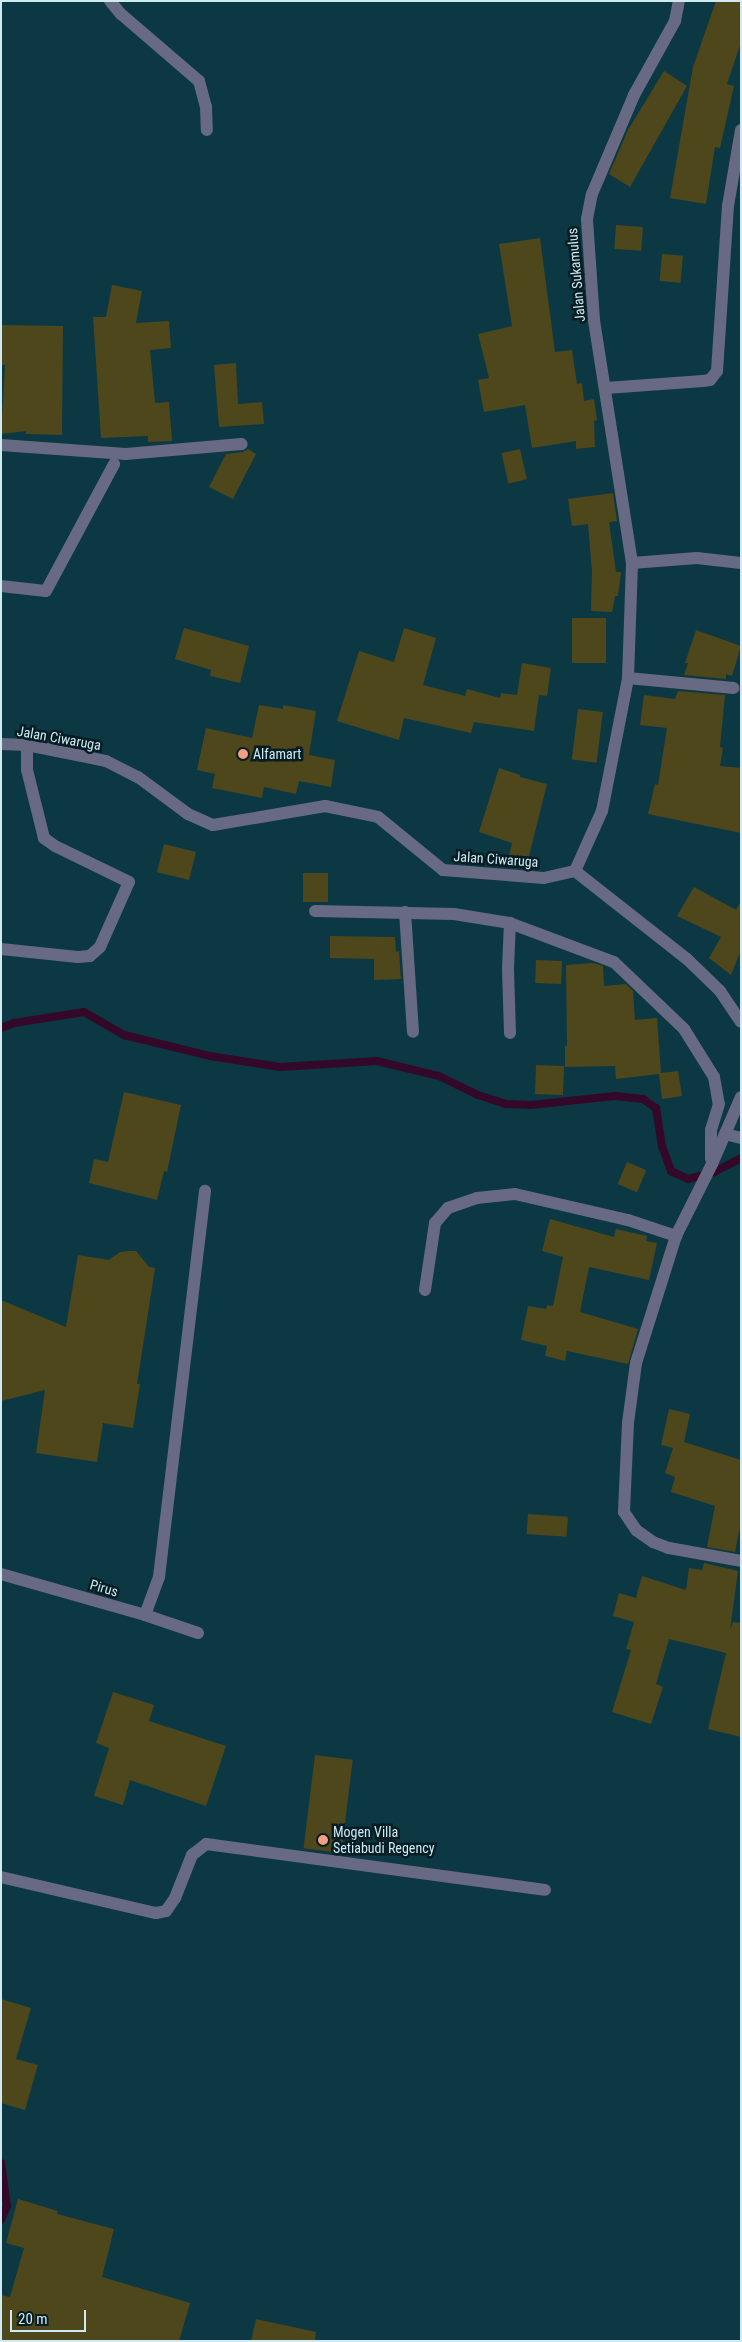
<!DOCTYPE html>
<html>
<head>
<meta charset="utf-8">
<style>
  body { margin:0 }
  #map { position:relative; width:742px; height:2342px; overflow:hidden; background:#0c3843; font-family:"Roboto Condensed",sans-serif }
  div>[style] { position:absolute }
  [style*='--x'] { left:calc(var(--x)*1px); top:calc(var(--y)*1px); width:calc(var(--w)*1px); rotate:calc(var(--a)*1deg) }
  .stream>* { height:8px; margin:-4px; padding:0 4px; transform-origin:4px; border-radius:4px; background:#340829 }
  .building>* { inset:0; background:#4e471b; transform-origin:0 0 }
  .minor>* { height:12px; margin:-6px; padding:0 6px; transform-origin:6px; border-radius:6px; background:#676a82 }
  .dots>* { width:14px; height:14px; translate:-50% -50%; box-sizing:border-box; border:2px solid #061d24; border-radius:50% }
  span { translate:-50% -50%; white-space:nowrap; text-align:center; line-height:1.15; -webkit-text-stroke:5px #061d24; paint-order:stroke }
  .street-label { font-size:14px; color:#cfeaf3 }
  .poi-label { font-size:14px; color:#cfeaf3 }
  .left { translate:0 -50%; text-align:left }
  .frame { position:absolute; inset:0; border:2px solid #cfeaf3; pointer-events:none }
  .scale { position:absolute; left:10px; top:2310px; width:76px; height:22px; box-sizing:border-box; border:2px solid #cfeaf3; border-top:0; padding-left:6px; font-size:15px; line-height:18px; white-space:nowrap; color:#cfeaf3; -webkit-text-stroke:4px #061d24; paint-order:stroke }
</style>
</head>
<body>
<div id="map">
  <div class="stream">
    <i style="--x:1;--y:1028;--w:14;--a:-21"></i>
    <i style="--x:14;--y:1023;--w:71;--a:-8.9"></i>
    <i style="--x:84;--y:1012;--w:46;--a:29.9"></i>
    <i style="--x:124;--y:1035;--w:89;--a:13.7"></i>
    <i style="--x:210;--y:1056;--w:71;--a:8.9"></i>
    <i style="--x:280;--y:1067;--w:97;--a:-3.5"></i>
    <i style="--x:377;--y:1061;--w:64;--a:13.6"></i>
    <i style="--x:439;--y:1076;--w:43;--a:26"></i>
    <i style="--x:478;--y:1095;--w:28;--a:18"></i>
    <i style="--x:505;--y:1104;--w:26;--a:2"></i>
    <i style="--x:531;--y:1105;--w:84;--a:-6.1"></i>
    <i style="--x:615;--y:1096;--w:28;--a:6"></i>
    <i style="--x:643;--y:1099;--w:16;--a:35"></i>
    <i style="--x:656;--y:1108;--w:38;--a:81"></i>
    <i style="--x:662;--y:1146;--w:27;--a:70"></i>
    <i style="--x:671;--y:1171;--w:19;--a:25"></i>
    <i style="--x:688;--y:1179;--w:27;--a:-15"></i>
    <i style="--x:714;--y:1172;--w:30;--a:-27"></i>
    <i style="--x:1;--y:2163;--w:43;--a:82.1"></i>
    <i style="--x:7;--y:2206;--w:15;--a:113"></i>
  </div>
  <div class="building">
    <i style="clip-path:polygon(716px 1px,741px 1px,741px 42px,727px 84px,734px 86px,720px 148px,715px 147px,706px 204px,670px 198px,693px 67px)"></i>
    <i style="clip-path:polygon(664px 71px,687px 86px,630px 187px,609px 174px,628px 130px)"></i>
    <i style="left:616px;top:225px;width:27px;height:24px;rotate:4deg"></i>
    <i style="clip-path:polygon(540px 238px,555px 352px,572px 350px,577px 384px,582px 383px,584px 401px,594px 399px,597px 420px,594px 421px,595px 447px,576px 449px,576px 441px,532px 448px,525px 405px,484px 412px,478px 380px,489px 378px,478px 334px,512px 326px,499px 244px)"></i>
    <i style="left:662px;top:254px;width:21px;height:27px;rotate:5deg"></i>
    <i style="clip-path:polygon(112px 285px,142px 291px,136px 323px,169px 321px,171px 348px,150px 350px,155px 403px,169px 402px,172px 441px,148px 442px,148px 436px,101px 438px,93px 317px,106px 317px)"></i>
    <i style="clip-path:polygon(1px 325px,63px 326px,62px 435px,26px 434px,26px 431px,1px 434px,5px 365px,1px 365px)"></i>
    <i style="clip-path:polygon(236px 363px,238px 404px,262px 402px,264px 424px,219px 427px,214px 365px)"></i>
    <i style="clip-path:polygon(248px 449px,256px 454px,233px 499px,209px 487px,226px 454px,243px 452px)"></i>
    <i style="left:520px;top:449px;width:31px;height:19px;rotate:77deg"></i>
    <i style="clip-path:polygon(613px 493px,617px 521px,609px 522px,616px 572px,621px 572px,618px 596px,615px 596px,612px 612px,591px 611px,592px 571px,588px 524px,572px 526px,568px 499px)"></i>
    <i style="left:606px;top:618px;width:45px;height:34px;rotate:90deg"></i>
    <i style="clip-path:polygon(184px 628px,249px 646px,240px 683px,210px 676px,211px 670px,175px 659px)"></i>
    <i style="clip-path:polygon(404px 628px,436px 638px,423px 685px,465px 696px,467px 689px,500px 698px,501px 693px,517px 695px,522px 663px,551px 668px,547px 696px,539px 695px,534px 731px,474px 722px,471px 733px,404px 718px,399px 740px,337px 721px,359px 651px,394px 662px)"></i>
    <i style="clip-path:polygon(696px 630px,741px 646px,732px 676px,726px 674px,726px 679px,684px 675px,688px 663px,685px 663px)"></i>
    <i style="clip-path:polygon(678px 691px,725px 695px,720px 747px,723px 748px,720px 766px,741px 768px,741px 833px,648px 814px,655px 784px,658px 785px,667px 728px,640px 725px,644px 695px,675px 699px)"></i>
    <i style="clip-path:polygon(259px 705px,283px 709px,283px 705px,316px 711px,309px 755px,335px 760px,331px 787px,299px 781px,296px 794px,264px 787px,262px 798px,212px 788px,215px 774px,197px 770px,206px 728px,252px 738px)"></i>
    <i style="left:578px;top:709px;width:25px;height:51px;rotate:7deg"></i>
    <i style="clip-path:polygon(499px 768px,520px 775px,520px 777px,547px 784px,528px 860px,509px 856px,512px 843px,479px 832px)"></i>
    <i style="left:164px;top:844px;width:33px;height:29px;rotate:14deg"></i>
    <i style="left:303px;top:873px;width:25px;height:29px"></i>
    <i style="clip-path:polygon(694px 887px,736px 910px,741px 901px,741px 950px,731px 975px,709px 958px,721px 937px,677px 916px)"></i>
    <i style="clip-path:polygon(330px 936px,395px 937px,396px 952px,399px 951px,401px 979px,374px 980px,374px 959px,330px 958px)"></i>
    <i style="left:536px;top:960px;width:26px;height:23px;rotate:2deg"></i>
    <i style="clip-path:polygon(593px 963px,603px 966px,604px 986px,626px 984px,633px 991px,635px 1020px,657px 1018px,661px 1073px,678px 1071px,682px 1096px,662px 1099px,659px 1074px,616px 1079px,615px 1066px,565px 1067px,565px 1046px,567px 1046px,566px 965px)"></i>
    <i style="left:536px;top:1065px;width:28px;height:29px;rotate:2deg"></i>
    <i style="clip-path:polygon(124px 1092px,181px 1105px,167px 1172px,164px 1171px,157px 1200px,89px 1183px,94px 1159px,108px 1162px)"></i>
    <i style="left:627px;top:1162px;width:21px;height:24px;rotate:23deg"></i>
    <i style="clip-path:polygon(550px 1219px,614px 1237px,616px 1229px,647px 1236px,646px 1241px,657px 1243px,649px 1280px,589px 1267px,580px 1312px,638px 1329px,628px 1364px,567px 1351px,565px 1361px,545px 1356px,547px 1346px,521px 1340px,528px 1306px,546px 1309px,547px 1305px,553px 1306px,563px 1257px,542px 1251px)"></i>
    <i style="clip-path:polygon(128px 1251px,136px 1251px,149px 1267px,155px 1268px,137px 1384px,140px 1384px,133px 1428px,103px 1423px,97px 1462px,36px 1453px,45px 1390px,1px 1401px,1px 1300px,66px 1327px,78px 1255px,109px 1260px,120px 1252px)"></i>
    <i style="clip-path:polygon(669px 1409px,690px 1414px,684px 1442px,741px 1460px,741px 1522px,735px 1552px,707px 1547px,715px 1506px,671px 1492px,675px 1477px,665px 1473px,673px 1448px,661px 1445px)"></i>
    <i style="left:528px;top:1514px;width:40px;height:20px;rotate:4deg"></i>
    <i style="clip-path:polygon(704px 1563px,738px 1571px,730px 1630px,733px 1622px,741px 1623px,741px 1737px,708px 1729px,726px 1653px,669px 1639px,656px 1684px,663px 1687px,651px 1724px,612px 1712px,631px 1650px,626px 1649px,634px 1622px,613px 1616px,619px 1593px,636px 1598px,642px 1576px,686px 1590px,689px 1568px,702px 1570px)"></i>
    <i style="clip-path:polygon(113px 1692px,154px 1705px,149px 1721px,226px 1746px,206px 1806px,130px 1780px,123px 1805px,94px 1796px,109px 1748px,96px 1743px)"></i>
    <i style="left:315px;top:1755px;width:38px;height:94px;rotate:7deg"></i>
    <i style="clip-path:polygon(1px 1999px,31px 2008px,16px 2059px,38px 2065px,25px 2110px,1px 2103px)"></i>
    <i style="clip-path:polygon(18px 2199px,58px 2211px,57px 2214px,114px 2229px,102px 2277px,190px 2303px,179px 2341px,1px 2341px,1px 2295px,10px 2297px,24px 2248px,6px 2243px)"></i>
    <i style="clip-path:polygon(256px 2319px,316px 2332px,315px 2341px,251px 2341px)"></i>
  </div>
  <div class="minor">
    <i style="--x:110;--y:1;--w:17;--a:50"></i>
    <i style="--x:121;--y:14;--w:103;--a:40.7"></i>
    <i style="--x:199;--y:81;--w:27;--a:75"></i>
    <i style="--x:206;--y:107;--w:23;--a:88"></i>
    <i style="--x:606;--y:388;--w:97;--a:-4.1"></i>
    <i style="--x:703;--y:381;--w:7;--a:-8"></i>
    <i style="--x:710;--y:380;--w:11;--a:-52"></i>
    <i style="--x:717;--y:371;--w:165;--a:-86.2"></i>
    <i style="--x:728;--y:206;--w:77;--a:-80.3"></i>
    <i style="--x:1;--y:445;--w:125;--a:4.1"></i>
    <i style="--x:126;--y:454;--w:116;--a:-4.9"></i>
    <i style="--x:632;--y:563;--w:246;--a:-98.9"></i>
    <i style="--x:594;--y:320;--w:101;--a:-94"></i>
    <i style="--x:587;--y:219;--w:25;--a:-79"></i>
    <i style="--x:592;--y:194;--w:108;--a:-67"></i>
    <i style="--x:634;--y:95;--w:85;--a:-61"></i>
    <i style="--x:675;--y:21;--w:20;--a:-79"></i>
    <i style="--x:1;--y:586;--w:45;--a:6.3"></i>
    <i style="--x:46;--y:591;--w:144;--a:-61.8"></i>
    <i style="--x:628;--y:678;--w:106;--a:5.4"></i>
    <i style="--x:1;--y:744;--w:26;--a:2"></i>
    <i style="--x:27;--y:745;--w:81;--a:11.4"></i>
    <i style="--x:106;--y:761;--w:36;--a:27"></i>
    <i style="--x:138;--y:777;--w:62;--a:36.5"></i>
    <i style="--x:188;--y:814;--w:27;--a:24"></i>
    <i style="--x:213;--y:825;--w:114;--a:-9.6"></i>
    <i style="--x:325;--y:806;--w:54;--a:11.7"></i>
    <i style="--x:378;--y:817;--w:84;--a:39.2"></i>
    <i style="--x:443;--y:870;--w:101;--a:4.5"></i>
    <i style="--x:544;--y:878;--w:32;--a:-13"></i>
    <i style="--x:575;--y:871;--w:66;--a:-65.8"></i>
    <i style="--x:602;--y:811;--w:136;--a:-78.9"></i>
    <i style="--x:628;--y:678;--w:115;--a:-88"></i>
    <i style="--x:632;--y:563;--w:65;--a:-4.4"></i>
    <i style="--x:697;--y:558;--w:44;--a:6.5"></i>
    <i style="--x:575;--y:871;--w:142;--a:38.2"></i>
    <i style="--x:687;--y:959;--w:46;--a:44.1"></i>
    <i style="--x:720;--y:991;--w:37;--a:56"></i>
    <i style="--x:315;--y:911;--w:139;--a:1.2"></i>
    <i style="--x:454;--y:914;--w:57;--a:9.1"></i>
    <i style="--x:510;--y:923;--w:111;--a:20.6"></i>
    <i style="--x:614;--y:962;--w:97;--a:43.7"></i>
    <i style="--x:684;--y:1029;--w:57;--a:58"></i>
    <i style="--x:714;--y:1077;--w:27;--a:80"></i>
    <i style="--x:719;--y:1104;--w:27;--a:107"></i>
    <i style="--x:711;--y:1130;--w:29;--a:90"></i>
    <i style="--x:405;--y:912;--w:120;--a:86.2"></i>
    <i style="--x:1;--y:949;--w:77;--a:5.9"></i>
    <i style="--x:78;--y:957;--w:12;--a:-5"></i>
    <i style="--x:90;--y:956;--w:13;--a:-42"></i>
    <i style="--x:100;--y:947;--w:71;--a:-66"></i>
    <i style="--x:129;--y:882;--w:82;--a:-154.1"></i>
    <i style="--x:55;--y:846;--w:14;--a:-144"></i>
    <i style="--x:44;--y:838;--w:70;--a:-104"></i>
    <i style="--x:27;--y:770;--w:25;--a:-90"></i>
    <i style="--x:510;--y:1033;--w:65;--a:-91.8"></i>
    <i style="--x:508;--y:968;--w:45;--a:-87.5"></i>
    <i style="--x:741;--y:1097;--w:73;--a:113.4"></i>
    <i style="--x:712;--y:1164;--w:80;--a:116.6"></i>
    <i style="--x:676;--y:1236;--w:133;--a:107.5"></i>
    <i style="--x:636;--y:1363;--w:61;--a:97.6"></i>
    <i style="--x:628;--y:1423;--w:89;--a:92.6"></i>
    <i style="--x:624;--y:1512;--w:22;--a:56"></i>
    <i style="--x:636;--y:1530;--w:21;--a:35"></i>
    <i style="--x:653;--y:1542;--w:17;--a:21"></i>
    <i style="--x:669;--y:1548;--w:73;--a:10.2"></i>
    <i style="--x:725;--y:1134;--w:16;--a:14"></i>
    <i style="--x:425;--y:1290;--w:68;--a:-81.5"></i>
    <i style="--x:435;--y:1223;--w:20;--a:-49"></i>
    <i style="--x:448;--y:1208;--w:31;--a:-19"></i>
    <i style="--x:477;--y:1198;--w:38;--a:-6"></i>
    <i style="--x:515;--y:1194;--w:116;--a:13"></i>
    <i style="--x:628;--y:1220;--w:51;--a:18.4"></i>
    <i style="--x:1;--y:1574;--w:150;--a:15.9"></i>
    <i style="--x:145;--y:1615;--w:56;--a:18.8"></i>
    <i style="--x:145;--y:1615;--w:40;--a:-69.8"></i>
    <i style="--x:159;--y:1577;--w:389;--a:-83.2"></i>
    <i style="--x:1;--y:1877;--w:159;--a:13.1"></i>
    <i style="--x:156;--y:1913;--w:10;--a:-11"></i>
    <i style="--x:166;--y:1911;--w:16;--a:-55"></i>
    <i style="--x:175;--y:1898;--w:46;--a:-68.4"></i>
    <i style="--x:192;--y:1855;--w:18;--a:-38"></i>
    <i style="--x:206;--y:1844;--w:342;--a:7.7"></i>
  </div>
  <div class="dots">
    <i style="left:243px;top:754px;background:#f39f83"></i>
    <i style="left:323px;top:1840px;background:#f39f83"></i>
  </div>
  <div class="street-label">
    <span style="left:576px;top:275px;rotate:-95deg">Jalan Sukamulus</span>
    <span style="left:59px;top:738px;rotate:10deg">Jalan Ciwaruga</span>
    <span style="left:496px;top:859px;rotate:4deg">Jalan Ciwaruga</span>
    <span style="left:104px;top:1588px;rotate:16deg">Pirus</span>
  </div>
  <div class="poi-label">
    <span class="left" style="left:253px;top:754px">Alfamart</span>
    <span class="left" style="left:333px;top:1840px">Mogen Villa<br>Setiabudi Regency</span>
  </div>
  <div class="frame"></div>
  <div class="scale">20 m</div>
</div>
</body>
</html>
